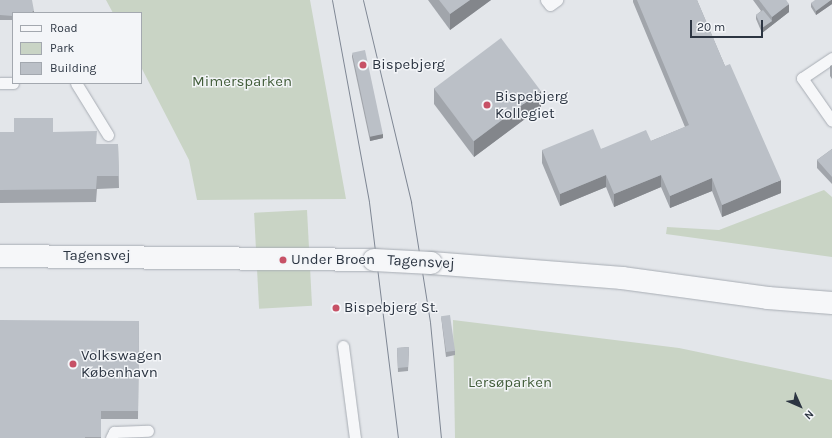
<!DOCTYPE html>
<html>
<head>
<meta charset="utf-8">
<style>
  body { margin:0 }
  #map { position:relative; width:832px; height:438px; overflow:hidden; background:#e3e6ea; font-family:Karla,sans-serif }
  div>[style] { position:absolute }
  [style*='--x'] { left:calc(var(--x)*1px); top:calc(var(--y)*1px); width:calc(var(--w)*1px); rotate:calc(var(--a)*1deg) }
  .green>* { inset:0; background:#c9d4c5; transform-origin:0 0 }
  .roads { filter:drop-shadow(0 0 1px #a8adb4) drop-shadow(0 0 1px #a8adb4) }
  .service>* { height:11px; margin:-5.5px; padding:0 5.5px; transform-origin:5.5px; border-radius:5.5px; background:#f6f7f9 }
  .tertiary>* { height:22px; margin:-11px; padding:0 11px; transform-origin:11px; border-radius:11px; background:#f6f7f9 }
  .tram>* { height:1px; margin:-0.5px; padding:0 0.5px; transform-origin:0.5px; border-radius:0.5px; background:#7e8693 }
  .bridges { filter:drop-shadow(0 0 1px #a8adb4) drop-shadow(0 0 1px #a8adb4) }
  .tertiary-bridge>* { height:22px; margin:-11px; padding:0 11px; transform-origin:11px; border-radius:11px; background:#f6f7f9 }
  .wall>* { inset:0; background:#a1a5ab }
  .shaded-wall>* { inset:0; background:#83868b }
  .building>* { inset:0; background:#bbc0c7; transform-origin:0 0 }
  .dots>* { width:11px; height:11px; translate:-50% -50%; box-sizing:border-box; border:2px solid #f3f5f8; border-radius:50% }
  span { translate:-50% -50%; white-space:nowrap; text-align:center; line-height:1.15; -webkit-text-stroke:3px #f3f5f8; paint-order:stroke }
  .poi-label { font-size:15px; color:#2c3542 }
  .left { translate:0 -50%; text-align:left }
  .park-label { font-size:15px; color:#425d3a }
  .street-label { font-size:15px; color:#2c3542 }
  .legend { position:absolute; left:12px; top:12px; width:130px; height:72px; box-sizing:border-box; background:#f3f5f8; border:1px solid #a3a8af; margin:0; padding:5px 7px; list-style:none; font-size:12px; color:#2c3542 }
  .legend li { display:flex; align-items:center; gap:8px; height:20px }
  .legend b { width:20px; border:1px solid #a3a8af }
  .north { position:absolute; left:780px; top:386px; width:40px; height:40px; -webkit-text-stroke:3px #f3f5f8; paint-order:stroke; rotate:135deg; font-size:11px; font-weight:700; line-height:16px; text-align:center; color:#2c3542 }
  .north::after { content:''; display:block; margin:auto; width:14px; height:18px; background:#2c3542; clip-path:polygon(50% 0,100% 100%,50% 72%,0 100%) }
  .scale { position:absolute; left:690px; top:20px; width:73px; height:18px; box-sizing:border-box; border:2px solid #2c3542; border-top:0; padding-left:5px; font-size:12px; line-height:14px; white-space:nowrap; color:#2c3542; -webkit-text-stroke:3px #f3f5f8; paint-order:stroke }
</style>
</head>
<body>
<div id="map">
  <div class="green">
    <i style="clip-path:polygon(106px 0,310px 0,346px 199px,197px 200px,189px 160px,141px 67px,141px 13px,113px 13px)"></i>
    <i style="clip-path:polygon(824px 190px,832px 197px,832px 257px,666px 234px,667px 227px,719px 230px)"></i>
    <i style="left:307px;top:210px;width:96px;height:53px;rotate:87deg"></i>
    <i style="clip-path:polygon(453px 320px,679px 348px,832px 380px,832px 438px,455px 438px)"></i>
  </div>
  <div class="roads">
    <div class="service">
      <i style="--x:546;--y:0;--w:6;--a:51"></i>
      <i style="--x:550;--y:5;--w:9;--a:-36"></i>
      <i style="--x:832;--y:58;--w:36;--a:146"></i>
      <i style="--x:802;--y:78;--w:52;--a:55.1"></i>
      <i style="--x:0;--y:83;--w:13;--a:0"></i>
      <i style="--x:76;--y:83;--w:61;--a:58.4"></i>
      <i style="--x:343;--y:346;--w:93;--a:82.6"></i>
      <i style="--x:111;--y:438;--w:7;--a:-63"></i>
      <i style="--x:114;--y:432;--w:34;--a:-2"></i>
    </div>
    <div class="tertiary">
      <i style="--x:0;--y:256;--w:374;--a:0.6"></i>
      <i style="--x:431;--y:263;--w:192;--a:4.5"></i>
      <i style="--x:622;--y:278;--w:147;--a:7.8"></i>
      <i style="--x:768;--y:298;--w:64;--a:4.5"></i>
    </div>
  </div>
  <div class="tram">
    <i style="--x:332;--y:0;--w:205;--a:79.6"></i>
    <i style="--x:369;--y:202;--w:238;--a:83"></i>
    <i style="--x:363;--y:0;--w:208;--a:76.6"></i>
    <i style="--x:411;--y:202;--w:121;--a:81"></i>
    <i style="--x:430;--y:322;--w:117;--a:84.6"></i>
  </div>
  <div class="bridges">
    <div class="tertiary-bridge">
      <i style="--x:374;--y:260;--w:57;--a:3"></i>
    </div>
  </div>
  <div class="wall">
    <i style="clip-path:polygon(0 0,34px 13px,13px 13px,13px 20px,0 20px)"></i>
    <i style="clip-path:polygon(428px 0,491px 0,450px 30px)"></i>
    <i style="clip-path:polygon(633px 0,697px 0,725px 66px,781px 193px,722px 217px,712px 191px,670px 208px,661px 187px,614px 207px,606px 187px,560px 206px,542px 163px,542px 150px,601px 149px,651px 141px,685px 127px,633px 2px)"></i>
    <i style="clip-path:polygon(753px 0,786px 0,789px 12px,762px 33px,756px 19px,756px 15px,761px 11px)"></i>
    <i style="clip-path:polygon(832px 0,832px 4px,816px 15px,811px 7px,811px 3px)"></i>
    <i style="clip-path:polygon(352px 53px,383px 138px,370px 141px,352px 57px)"></i>
    <i style="clip-path:polygon(832px 65px,832px 79px,830px 76px,830px 66px)"></i>
    <i style="clip-path:polygon(434px 88px,541px 107px,474px 157px,434px 104px)"></i>
    <i style="clip-path:polygon(0 132px,53px 132px,97px 144px,118px 144px,119px 188px,97px 189px,96px 202px,0 203px)"></i>
    <i style="clip-path:polygon(832px 149px,832px 184px,817px 168px,817px 160px)"></i>
    <i style="clip-path:polygon(441px 316px,455px 351px,455px 355px,446px 357px)"></i>
    <i style="clip-path:polygon(139px 321px,138px 419px,101px 419px,101px 438px,0 438px)"></i>
    <i style="clip-path:polygon(409px 347px,408px 371px,398px 372px,397px 348px)"></i>
  </div>
  <div class="shaded-wall">
    <i style="clip-path:polygon(470px 0,491px 0,450px 30px,450px 14px)"></i>
    <i style="clip-path:polygon(831px 0,832px 0,832px 4px,816px 15px,816px 11px)"></i>
    <i style="clip-path:polygon(789px 4px,789px 12px,762px 33px,762px 28px,772px 21px,772px 17px)"></i>
    <i style="clip-path:polygon(34px 11px,34px 13px,27px 13px)"></i>
    <i style="clip-path:polygon(541px 91px,541px 107px,474px 157px,474px 141px)"></i>
    <i style="clip-path:polygon(383px 134px,383px 138px,370px 141px,370px 136px)"></i>
    <i style="clip-path:polygon(606px 175px,606px 187px,560px 206px,560px 194px)"></i>
    <i style="clip-path:polygon(661px 175px,661px 187px,614px 207px,614px 194px)"></i>
    <i style="clip-path:polygon(712px 178px,712px 191px,670px 208px,670px 196px)"></i>
    <i style="clip-path:polygon(781px 180px,781px 193px,722px 217px,722px 205px)"></i>
  </div>
  <div class="building">
    <i style="clip-path:polygon(0 0,32px 0,34px 11px,27px 13px,13px 13px,13px 16px,0 15px)"></i>
    <i style="clip-path:polygon(439px 0,470px 0,450px 14px)"></i>
    <i style="clip-path:polygon(637px 0,697px 0,725px 66px,730px 64px,781px 180px,722px 205px,712px 178px,670px 196px,661px 175px,614px 194px,606px 175px,560px 194px,542px 150px,593px 129px,601px 149px,646px 130px,651px 141px,689px 125px)"></i>
    <i style="clip-path:polygon(759px 0,786px 0,789px 4px,772px 17px)"></i>
    <i style="clip-path:polygon(815px 0,831px 0,816px 11px,811px 3px)"></i>
    <i style="clip-path:polygon(763px 10px,772px 21px,762px 28px,756px 15px)"></i>
    <i style="left:501px;top:38px;width:66px;height:84px;rotate:53deg"></i>
    <i style="left:365px;top:50px;width:86px;height:13px;rotate:78deg"></i>
    <i style="clip-path:polygon(14px 118px,53px 118px,53px 132px,97px 131px,96px 144px,118px 144px,119px 176px,97px 176px,96px 189px,0 190px,0 132px,14px 132px)"></i>
    <i style="clip-path:polygon(832px 149px,832px 177px,817px 160px)"></i>
    <i style="left:450px;top:315px;width:36px;height:9px;rotate:82deg"></i>
    <i style="clip-path:polygon(0 320px,139px 321px,138px 411px,101px 411px,101px 437px,85px 437px,85px 438px,0 438px)"></i>
    <i style="clip-path:polygon(409px 347px,408px 367px,398px 368px,397px 348px)"></i>
  </div>
  <div class="dots">
    <i style="left:363px;top:65px;background:#c75166"></i>
    <i style="left:487px;top:105px;background:#c75166"></i>
    <i style="left:283px;top:260px;background:#c75166"></i>
    <i style="left:336px;top:308px;background:#c75166"></i>
    <i style="left:73px;top:364px;background:#c75166"></i>
  </div>
  <div class="poi-label">
    <span class="left" style="left:372px;top:65px">Bispebjerg</span>
    <span class="left" style="left:495px;top:105px">Bispebjerg<br>Kollegiet</span>
    <span class="left" style="left:291px;top:260px">Under Broen</span>
    <span class="left" style="left:344px;top:308px">Bispebjerg St.</span>
    <span class="left" style="left:81px;top:364px">Volkswagen<br>København</span>
  </div>
  <div class="park-label">
    <span style="left:242px;top:82px">Mimersparken</span>
    <span style="left:510px;top:383px">Lersøparken</span>
  </div>
  <div class="street-label">
    <span style="left:97px;top:256px">Tagensvej</span>
    <span style="left:421px;top:262px;rotate:3deg">Tagensvej</span>
  </div>
  <ul class="legend">
  <li><b style="height:5px;background:#f6f7f9"></b>Road</li>
  <li><b style="height:11px;background:#c9d4c5"></b>Park</li>
  <li><b style="height:11px;background:#bbc0c7"></b>Building</li>
  </ul>
  <div class="north">N</div>
  <div class="scale">20 m</div>
</div>
</body>
</html>
